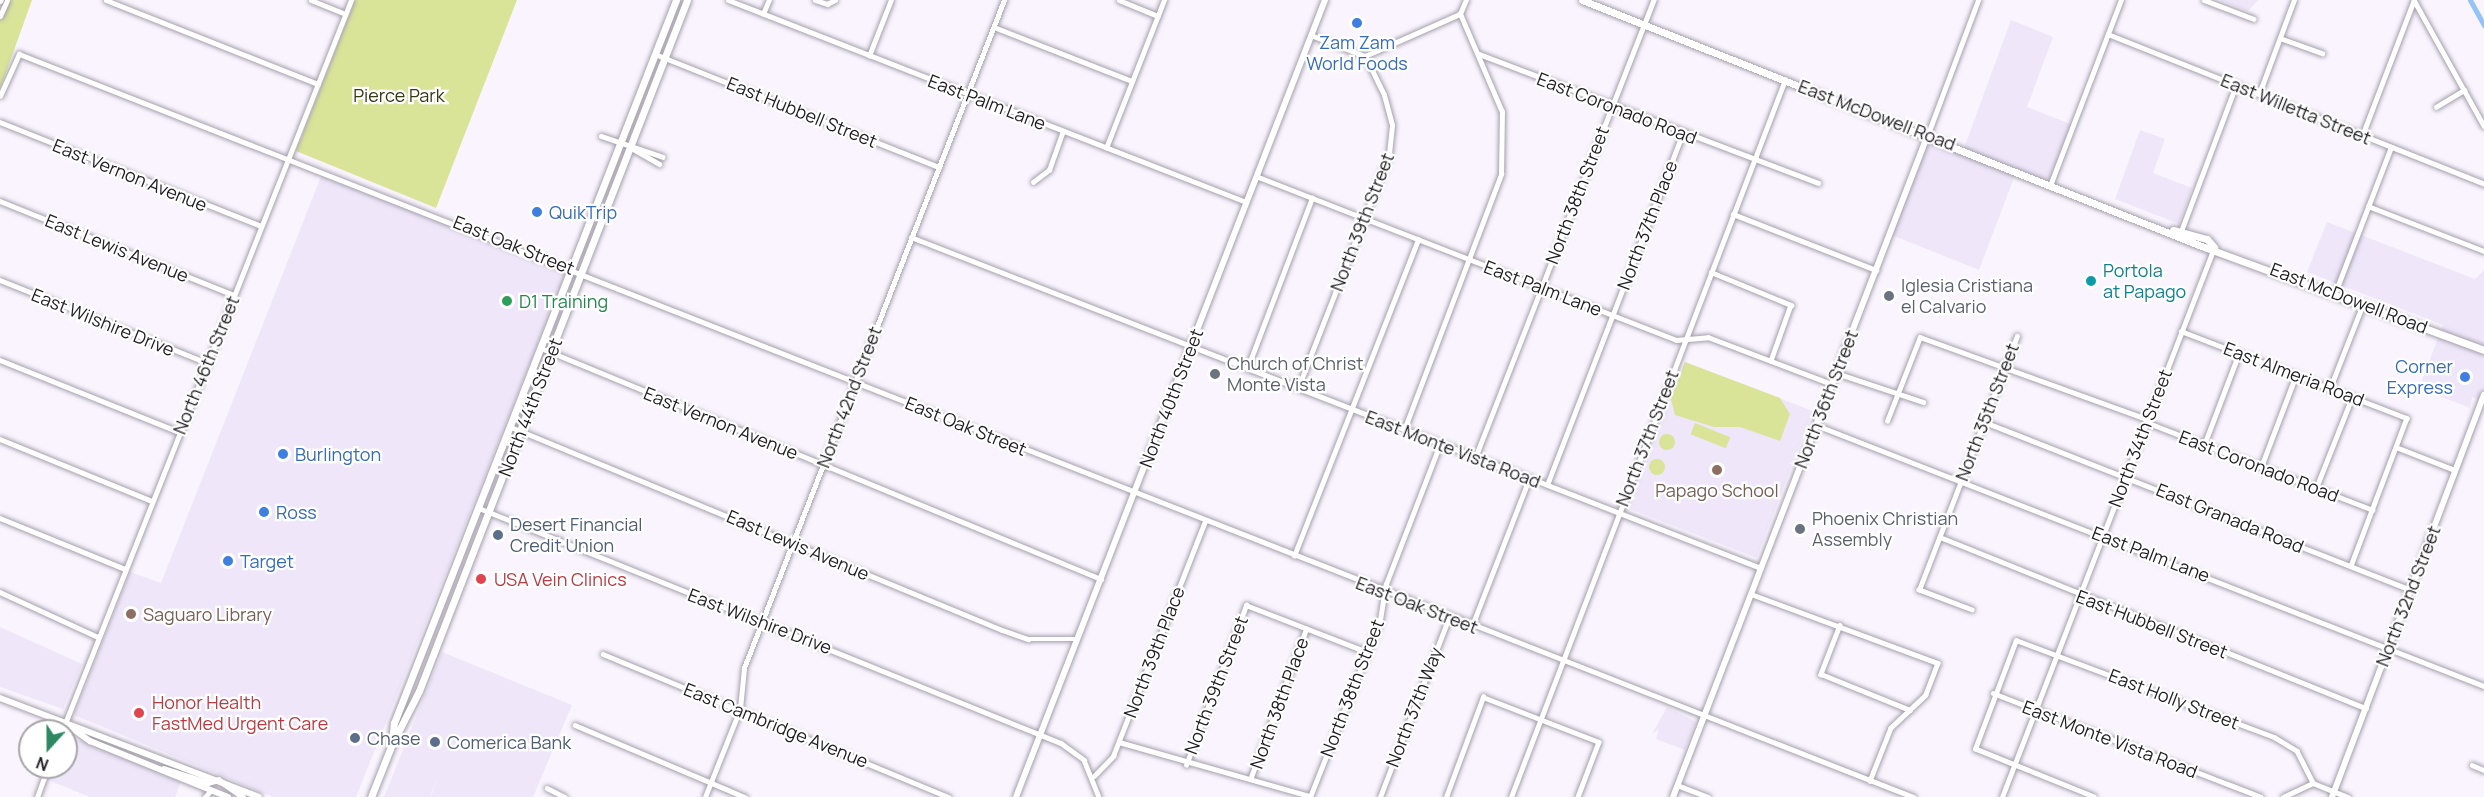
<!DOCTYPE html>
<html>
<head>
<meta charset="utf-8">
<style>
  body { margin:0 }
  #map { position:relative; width:2484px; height:797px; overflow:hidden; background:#f9f4fe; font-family:Manrope,sans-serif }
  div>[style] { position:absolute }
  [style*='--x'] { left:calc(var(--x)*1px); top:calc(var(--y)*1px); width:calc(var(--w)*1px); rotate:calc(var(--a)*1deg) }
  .built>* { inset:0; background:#efe6fa; transform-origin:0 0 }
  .green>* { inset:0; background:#d9e499; transform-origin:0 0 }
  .round { border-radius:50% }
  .canal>* { height:5px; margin:-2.5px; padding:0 2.5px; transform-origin:2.5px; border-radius:2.5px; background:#93c3f7 }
  .roads { filter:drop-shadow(0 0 2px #a5a0ac) drop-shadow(0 0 2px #a5a0ac) }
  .minor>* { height:4.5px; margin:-2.25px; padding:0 2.25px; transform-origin:2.25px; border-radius:2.25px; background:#fff }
  .tertiary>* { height:5px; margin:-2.5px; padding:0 2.5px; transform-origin:2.5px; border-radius:2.5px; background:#fff }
  .secondary>* { height:6px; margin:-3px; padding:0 3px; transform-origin:3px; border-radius:3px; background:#fff }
  .primary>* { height:7px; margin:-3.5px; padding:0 3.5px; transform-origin:3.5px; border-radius:3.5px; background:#fff }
  .dots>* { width:16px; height:16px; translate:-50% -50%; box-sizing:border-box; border:3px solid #fff; border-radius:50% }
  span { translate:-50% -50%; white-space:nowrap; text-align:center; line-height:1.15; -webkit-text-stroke:4.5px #fff; paint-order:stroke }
  .shop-label { font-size:18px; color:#366cbe }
  .left { translate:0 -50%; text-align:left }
  .right { translate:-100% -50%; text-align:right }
  .park-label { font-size:18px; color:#353914 }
  .street-label { font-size:18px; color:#201e23 }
  .culture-label { font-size:18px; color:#0d838f }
  .worship-label { font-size:18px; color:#5b616d }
  .leisure-label { font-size:18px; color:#27864d }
  .education-label { font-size:18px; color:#785e54 }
  .service-label { font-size:18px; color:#4e5e75 }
  .health-label { font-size:18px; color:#be3a42 }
  .north { position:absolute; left:18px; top:719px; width:60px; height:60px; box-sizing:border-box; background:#fff; border:2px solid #a6a5a7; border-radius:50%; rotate:201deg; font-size:16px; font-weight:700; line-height:24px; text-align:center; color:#201e23 }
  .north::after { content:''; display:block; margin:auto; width:21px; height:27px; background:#2c8961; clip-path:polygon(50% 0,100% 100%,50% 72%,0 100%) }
</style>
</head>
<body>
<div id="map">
  <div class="built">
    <i style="clip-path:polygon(2220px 0,2258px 0,2248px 11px)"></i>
    <i style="clip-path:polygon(2011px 20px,2053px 37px,2027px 107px,2073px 125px,2051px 183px,2017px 170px,1979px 270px,1889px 234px,1928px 134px,1964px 148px)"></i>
    <i style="clip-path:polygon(2140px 130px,2165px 139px,2153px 173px,2192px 188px,2179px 224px,2115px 199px)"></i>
    <i style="clip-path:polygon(322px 174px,566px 273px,356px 797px,273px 797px,74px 715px,130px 572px,161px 583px)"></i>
    <i style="clip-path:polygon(2327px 222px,2475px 279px,2484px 270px,2484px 402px,2472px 397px,2470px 408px,2419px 388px,2443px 325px,2307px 272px)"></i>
    <i style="left:1685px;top:362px;width:137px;height:157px;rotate:21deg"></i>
    <i style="clip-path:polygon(0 627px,82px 664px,63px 709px,0 687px)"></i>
    <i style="clip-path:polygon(442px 652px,572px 705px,533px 797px,431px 797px,439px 774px,430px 797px,384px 797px)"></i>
    <i style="clip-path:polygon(1667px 707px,1696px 722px,1685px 750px,1656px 739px,1659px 729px,1652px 734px)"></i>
    <i style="clip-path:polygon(66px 735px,181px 782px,175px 797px,90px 797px,48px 780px,53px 767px,66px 767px)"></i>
  </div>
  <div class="green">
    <i style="clip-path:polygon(8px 0,32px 0,0 89px,0 20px)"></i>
    <i style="clip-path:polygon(355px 0,517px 0,436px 208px,296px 151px)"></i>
    <i style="clip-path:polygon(1685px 362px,1780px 398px,1790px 414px,1780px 441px,1740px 427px,1714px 427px,1675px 415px,1671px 399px)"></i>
    <i style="left:1695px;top:423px;width:38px;height:12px;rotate:22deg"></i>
    <i class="round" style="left:1659px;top:434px;width:16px;height:16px"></i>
    <i class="round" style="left:1649px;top:459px;width:16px;height:16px"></i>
  </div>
  <div class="canal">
    <i style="--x:2470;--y:0;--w:29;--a:61"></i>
  </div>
  <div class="roads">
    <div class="minor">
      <i style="--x:106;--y:0;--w:228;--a:21.6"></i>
      <i style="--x:311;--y:0;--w:37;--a:22"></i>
      <i style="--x:815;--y:0;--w:13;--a:18"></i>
      <i style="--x:827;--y:4;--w:9;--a:-27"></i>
      <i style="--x:1119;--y:0;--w:42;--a:22.3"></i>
      <i style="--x:2204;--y:0;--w:53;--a:20.8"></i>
      <i style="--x:2414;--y:0;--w:144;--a:60.9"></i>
      <i style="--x:763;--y:14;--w:15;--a:-67"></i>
      <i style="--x:994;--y:27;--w:148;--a:21.4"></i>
      <i style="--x:2108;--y:34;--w:405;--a:21.7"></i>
      <i style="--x:1311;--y:35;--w:58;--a:21.3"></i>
      <i style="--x:1365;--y:56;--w:104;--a:-23.9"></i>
      <i style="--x:2280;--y:38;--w:45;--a:19.7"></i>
      <i style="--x:655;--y:54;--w:306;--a:21.7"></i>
      <i style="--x:1479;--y:54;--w:363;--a:20.8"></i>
      <i style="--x:869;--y:56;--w:60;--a:-68.6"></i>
      <i style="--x:2259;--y:94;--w:100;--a:-69.6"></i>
      <i style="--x:0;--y:96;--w:46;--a:-65.7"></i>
      <i style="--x:2436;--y:107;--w:33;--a:-31"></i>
      <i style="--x:0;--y:122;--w:281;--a:21.7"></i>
      <i style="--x:1928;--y:134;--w:143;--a:-69.5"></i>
      <i style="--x:601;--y:136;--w:65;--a:18.7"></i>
      <i style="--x:2362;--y:136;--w:146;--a:-69.1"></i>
      <i style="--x:630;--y:147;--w:34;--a:30"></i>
      <i style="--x:1106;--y:148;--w:159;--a:-68.6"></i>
      <i style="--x:1256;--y:176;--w:451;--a:21.3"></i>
      <i style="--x:1676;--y:340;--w:32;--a:-5"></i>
      <i style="--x:1708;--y:337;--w:133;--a:20.8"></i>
      <i style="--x:1033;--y:182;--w:20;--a:-37"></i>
      <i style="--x:1049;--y:170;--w:41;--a:-70.3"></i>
      <i style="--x:2051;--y:183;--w:196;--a:-69.1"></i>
      <i style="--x:0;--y:201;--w:252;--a:21.9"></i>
      <i style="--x:2368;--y:206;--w:124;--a:21.2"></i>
      <i style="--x:1733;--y:214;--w:154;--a:21.4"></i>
      <i style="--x:2180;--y:234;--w:159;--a:-69.4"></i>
      <i style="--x:911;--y:237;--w:912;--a:21.28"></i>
      <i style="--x:1711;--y:272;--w:87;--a:22.4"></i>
      <i style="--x:1791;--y:305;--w:59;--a:109.7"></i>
      <i style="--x:0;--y:280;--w:223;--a:21.8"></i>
      <i style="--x:2335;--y:293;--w:156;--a:-69"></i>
      <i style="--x:2181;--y:331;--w:242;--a:21.1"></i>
      <i style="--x:2407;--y:418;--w:158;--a:110.7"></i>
      <i style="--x:541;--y:348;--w:606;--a:22.42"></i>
      <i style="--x:0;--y:360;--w:193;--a:21.9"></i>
      <i style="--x:1247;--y:369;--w:183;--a:-69.2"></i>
      <i style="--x:1836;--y:373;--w:92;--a:18.4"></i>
      <i style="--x:1298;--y:388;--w:251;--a:-68.7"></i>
      <i style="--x:1389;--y:154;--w:29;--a:-84"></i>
      <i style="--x:1392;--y:125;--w:31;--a:-105"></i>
      <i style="--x:1384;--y:95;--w:43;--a:-116"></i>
      <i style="--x:2330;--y:388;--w:90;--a:-68.6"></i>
      <i style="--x:1887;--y:421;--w:90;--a:-68.6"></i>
      <i style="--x:1920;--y:337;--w:241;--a:19.9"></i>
      <i style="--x:1982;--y:421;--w:461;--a:21.5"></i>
      <i style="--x:2146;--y:422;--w:243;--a:21.2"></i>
      <i style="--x:1816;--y:425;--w:717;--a:21.34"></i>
      <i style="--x:511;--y:427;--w:531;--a:22.46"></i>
      <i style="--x:1002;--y:630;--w:28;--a:19"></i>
      <i style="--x:1028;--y:639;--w:50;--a:0"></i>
      <i style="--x:1404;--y:430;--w:274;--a:-69.2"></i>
      <i style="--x:1501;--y:174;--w:62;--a:-89.1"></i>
      <i style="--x:1502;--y:112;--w:107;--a:-113.2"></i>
      <i style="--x:1460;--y:14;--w:15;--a:-67"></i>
      <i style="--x:0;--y:439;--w:164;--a:22.2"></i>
      <i style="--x:2204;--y:445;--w:98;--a:-69.2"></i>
      <i style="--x:2396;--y:447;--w:63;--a:21.3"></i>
      <i style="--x:1475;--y:458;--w:492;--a:-68.7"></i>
      <i style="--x:2261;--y:467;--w:98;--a:-69.2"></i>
      <i style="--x:1547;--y:485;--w:377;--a:-68.9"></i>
      <i style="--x:2316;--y:488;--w:98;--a:-68.4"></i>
      <i style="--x:479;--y:508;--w:628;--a:21.99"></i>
      <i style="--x:1061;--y:743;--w:29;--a:36"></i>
      <i style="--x:1084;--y:760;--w:40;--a:68"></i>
      <i style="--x:0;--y:518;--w:135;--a:22.2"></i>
      <i style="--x:1940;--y:537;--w:459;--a:21.9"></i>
      <i style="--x:1294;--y:556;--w:340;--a:-68.6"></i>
      <i style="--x:0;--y:592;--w:108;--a:24.7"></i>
      <i style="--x:1751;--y:594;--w:199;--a:20.3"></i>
      <i style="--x:1938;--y:663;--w:34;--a:111"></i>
      <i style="--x:1926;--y:695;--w:48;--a:136.7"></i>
      <i style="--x:1891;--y:728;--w:57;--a:111.6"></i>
      <i style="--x:1972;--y:610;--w:57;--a:-159.3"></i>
      <i style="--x:1919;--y:590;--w:272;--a:-68.9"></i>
      <i style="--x:1840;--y:625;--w:53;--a:111.2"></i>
      <i style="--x:1821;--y:674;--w:96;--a:22"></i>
      <i style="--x:1472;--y:626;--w:158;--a:-68.8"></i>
      <i style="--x:603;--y:654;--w:374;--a:22.5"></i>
      <i style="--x:1993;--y:693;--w:287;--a:21.2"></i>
      <i style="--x:575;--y:725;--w:185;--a:23"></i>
      <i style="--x:1119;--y:742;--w:198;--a:15.8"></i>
      <i style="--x:1186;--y:765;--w:171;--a:-69.4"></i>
      <i style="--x:1246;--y:605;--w:130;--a:21.2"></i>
      <i style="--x:2472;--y:765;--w:13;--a:23"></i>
      <i style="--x:1094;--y:776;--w:28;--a:-46"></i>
      <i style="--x:1113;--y:756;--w:252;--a:-68.6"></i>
      <i style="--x:1251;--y:777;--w:158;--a:-69.6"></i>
      <i style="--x:1677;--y:785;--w:33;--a:21"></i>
      <i style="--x:547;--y:788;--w:20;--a:27"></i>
      <i style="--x:205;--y:797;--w:9;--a:-49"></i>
      <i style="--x:705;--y:797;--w:95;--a:-68.3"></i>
      <i style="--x:740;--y:709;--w:41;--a:-84.4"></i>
      <i style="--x:744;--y:668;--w:717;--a:-68.73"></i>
      <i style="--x:1310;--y:797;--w:190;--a:-68.4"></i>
      <i style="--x:1380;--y:620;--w:36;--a:-81"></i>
      <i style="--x:1386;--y:584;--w:150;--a:-68.9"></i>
      <i style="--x:1380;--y:797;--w:193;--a:-69"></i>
      <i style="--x:1446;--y:797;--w:107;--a:-69.7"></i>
      <i style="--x:1483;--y:697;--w:124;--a:21.2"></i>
      <i style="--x:1599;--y:742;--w:59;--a:110.9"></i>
      <i style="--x:1511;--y:797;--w:768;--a:-69.09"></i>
      <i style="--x:2002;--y:797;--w:589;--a:-68.89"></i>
      <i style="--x:2094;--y:797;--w:128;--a:-158"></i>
      <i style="--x:1975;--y:749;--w:116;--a:-69.4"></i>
      <i style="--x:2016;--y:640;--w:276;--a:20.6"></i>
      <i style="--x:2274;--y:737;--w:27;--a:31"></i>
      <i style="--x:2297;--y:751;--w:36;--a:63"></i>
      <i style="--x:2283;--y:797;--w:33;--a:-25"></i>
      <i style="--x:2313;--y:783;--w:38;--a:22"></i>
    </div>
    <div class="tertiary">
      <i style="--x:728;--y:0;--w:556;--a:21.3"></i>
      <i style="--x:0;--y:1;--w:1;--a:-45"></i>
      <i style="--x:0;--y:16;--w:17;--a:-66"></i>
      <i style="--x:19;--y:54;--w:2035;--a:21.42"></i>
      <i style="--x:62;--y:731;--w:786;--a:-68.43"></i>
      <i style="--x:37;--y:797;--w:32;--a:-70"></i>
    </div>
    <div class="secondary">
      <i style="--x:0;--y:698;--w:277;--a:20.9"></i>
      <i style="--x:65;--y:723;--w:31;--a:36"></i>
      <i style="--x:90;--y:741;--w:149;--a:22.1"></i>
      <i style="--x:164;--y:769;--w:46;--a:17.7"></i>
      <i style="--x:208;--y:783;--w:11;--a:-15"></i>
      <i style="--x:220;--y:781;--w:28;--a:35"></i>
      <i style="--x:1016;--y:797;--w:855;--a:-68.81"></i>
      <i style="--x:1673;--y:797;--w:710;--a:-68.96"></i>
      <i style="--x:2332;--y:797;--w:430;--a:-69.3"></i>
    </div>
    <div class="primary">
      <i style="--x:1582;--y:0;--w:669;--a:21.66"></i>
      <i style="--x:2204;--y:247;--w:298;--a:20.2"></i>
      <i style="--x:2173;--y:230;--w:35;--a:15"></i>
      <i style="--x:2207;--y:239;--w:11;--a:49"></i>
      <i style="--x:392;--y:744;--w:59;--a:-63"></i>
      <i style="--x:419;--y:691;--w:741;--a:-68.8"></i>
      <i style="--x:371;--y:797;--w:57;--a:-68.4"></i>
      <i style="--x:392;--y:744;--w:21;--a:-85"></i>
      <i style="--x:394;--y:723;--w:776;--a:-68.69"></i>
    </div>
  </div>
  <div class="dots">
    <i style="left:1357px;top:23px;background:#3f7fe0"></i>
    <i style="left:537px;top:212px;background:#3f7fe0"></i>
    <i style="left:2091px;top:281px;background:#0f9aa8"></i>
    <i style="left:1889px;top:296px;background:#6b7280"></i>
    <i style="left:507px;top:301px;background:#2e9e5b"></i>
    <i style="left:1215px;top:374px;background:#6b7280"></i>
    <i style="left:2465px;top:377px;background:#3f7fe0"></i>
    <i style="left:283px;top:454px;background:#3f7fe0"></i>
    <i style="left:1717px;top:470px;background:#8d6e63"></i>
    <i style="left:264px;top:512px;background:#3f7fe0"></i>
    <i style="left:1800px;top:529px;background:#6b7280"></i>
    <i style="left:498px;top:535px;background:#5c6f8a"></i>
    <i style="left:228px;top:561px;background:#3f7fe0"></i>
    <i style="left:481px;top:579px;background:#e0444e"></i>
    <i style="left:131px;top:614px;background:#8d6e63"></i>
    <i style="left:139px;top:713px;background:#e0444e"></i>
    <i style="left:355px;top:738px;background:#5c6f8a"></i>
    <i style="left:435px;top:742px;background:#5c6f8a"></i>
  </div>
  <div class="shop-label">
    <span style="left:1357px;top:53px">Zam Zam<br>World Foods</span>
    <span class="left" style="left:549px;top:212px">QuikTrip</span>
    <span class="right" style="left:2453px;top:377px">Corner<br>Express</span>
    <span class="left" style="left:295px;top:454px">Burlington</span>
    <span class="left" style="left:276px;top:512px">Ross</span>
    <span class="left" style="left:240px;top:561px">Target</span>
  </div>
  <div class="park-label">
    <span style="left:399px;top:95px">Pierce Park</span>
  </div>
  <div class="street-label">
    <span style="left:987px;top:102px;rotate:21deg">East Palm Lane</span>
    <span style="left:1617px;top:108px;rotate:21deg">East Coronado Road</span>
    <span style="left:2296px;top:109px;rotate:22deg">East Willetta Street</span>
    <span style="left:802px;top:112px;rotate:22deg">East Hubbell Street</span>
    <span style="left:1877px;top:115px;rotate:21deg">East McDowell Road</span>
    <span style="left:130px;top:175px;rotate:22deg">East Vernon Avenue</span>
    <span style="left:1577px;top:195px;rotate:-69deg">North 38th Street</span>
    <span style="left:1362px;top:222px;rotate:-69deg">North 39th Street</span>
    <span style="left:1647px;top:225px;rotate:-69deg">North 37th Place</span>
    <span style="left:514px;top:245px;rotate:22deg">East Oak Street</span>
    <span style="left:117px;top:248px;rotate:22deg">East Lewis Avenue</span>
    <span style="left:1543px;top:288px;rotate:21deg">East Palm Lane</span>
    <span style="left:2349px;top:298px;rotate:21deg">East McDowell Road</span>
    <span style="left:103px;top:322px;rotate:22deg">East Wilshire Drive</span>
    <span style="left:206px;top:365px;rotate:-68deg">North 46th Street</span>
    <span style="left:2294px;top:374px;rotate:21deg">East Almeria Road</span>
    <span style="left:849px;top:397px;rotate:-69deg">North 42nd Street</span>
    <span style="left:1171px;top:398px;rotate:-69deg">North 40th Street</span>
    <span style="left:1826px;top:399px;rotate:-69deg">North 36th Street</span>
    <span style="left:530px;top:407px;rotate:-69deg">North 44th Street</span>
    <span style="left:1987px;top:412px;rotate:-69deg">North 35th Street</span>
    <span style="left:721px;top:423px;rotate:22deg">East Vernon Avenue</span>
    <span style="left:966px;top:426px;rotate:22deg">East Oak Street</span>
    <span style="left:1647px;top:438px;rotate:-69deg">North 37th Street</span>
    <span style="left:2140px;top:438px;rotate:-69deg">North 34th Street</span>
    <span style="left:1453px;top:449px;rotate:21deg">East Monte Vista Road</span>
    <span style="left:2259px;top:466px;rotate:21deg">East Coronado Road</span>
    <span style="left:2230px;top:518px;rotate:22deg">East Granada Road</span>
    <span style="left:798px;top:545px;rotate:23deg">East Lewis Avenue</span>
    <span style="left:2151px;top:554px;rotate:21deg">East Palm Lane</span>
    <span style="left:2408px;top:596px;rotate:-69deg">North 32nd Street</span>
    <span style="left:1417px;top:605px;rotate:21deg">East Oak Street</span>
    <span style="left:760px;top:621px;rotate:21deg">East Wilshire Drive</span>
    <span style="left:2152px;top:624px;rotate:21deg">East Hubbell Street</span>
    <span style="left:1154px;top:652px;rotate:-69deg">North 39th Place</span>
    <span style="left:1216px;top:685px;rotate:-69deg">North 39th Street</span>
    <span style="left:1352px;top:688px;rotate:-69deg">North 38th Street</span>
    <span style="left:2174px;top:699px;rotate:21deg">East Holly Street</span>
    <span style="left:1279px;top:703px;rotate:-70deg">North 38th Place</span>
    <span style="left:1414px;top:707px;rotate:-69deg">North 37th Way</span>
    <span style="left:776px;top:725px;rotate:22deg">East Cambridge Avenue</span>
    <span style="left:2110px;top:739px;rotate:21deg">East Monte Vista Road</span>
  </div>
  <div class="culture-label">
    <span class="left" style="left:2103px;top:281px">Portola<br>at Papago</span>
  </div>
  <div class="worship-label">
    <span class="left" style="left:1901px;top:296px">Iglesia Cristiana<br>el Calvario</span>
    <span class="left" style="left:1227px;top:374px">Church of Christ<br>Monte Vista</span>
    <span class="left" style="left:1812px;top:529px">Phoenix Christian<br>Assembly</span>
  </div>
  <div class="leisure-label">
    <span class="left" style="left:519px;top:301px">D1 Training</span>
  </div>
  <div class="education-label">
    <span style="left:1717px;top:490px">Papago School</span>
    <span class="left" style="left:143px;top:614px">Saguaro Library</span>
  </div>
  <div class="service-label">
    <span class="left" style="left:510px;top:535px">Desert Financial<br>Credit Union</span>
    <span class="left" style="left:367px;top:738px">Chase</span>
    <span class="left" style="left:447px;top:742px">Comerica Bank</span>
  </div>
  <div class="health-label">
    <span class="left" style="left:494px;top:579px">USA Vein Clinics</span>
    <span class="left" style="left:152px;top:713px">Honor Health<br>FastMed Urgent Care</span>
  </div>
  <div class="north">N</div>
</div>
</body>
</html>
